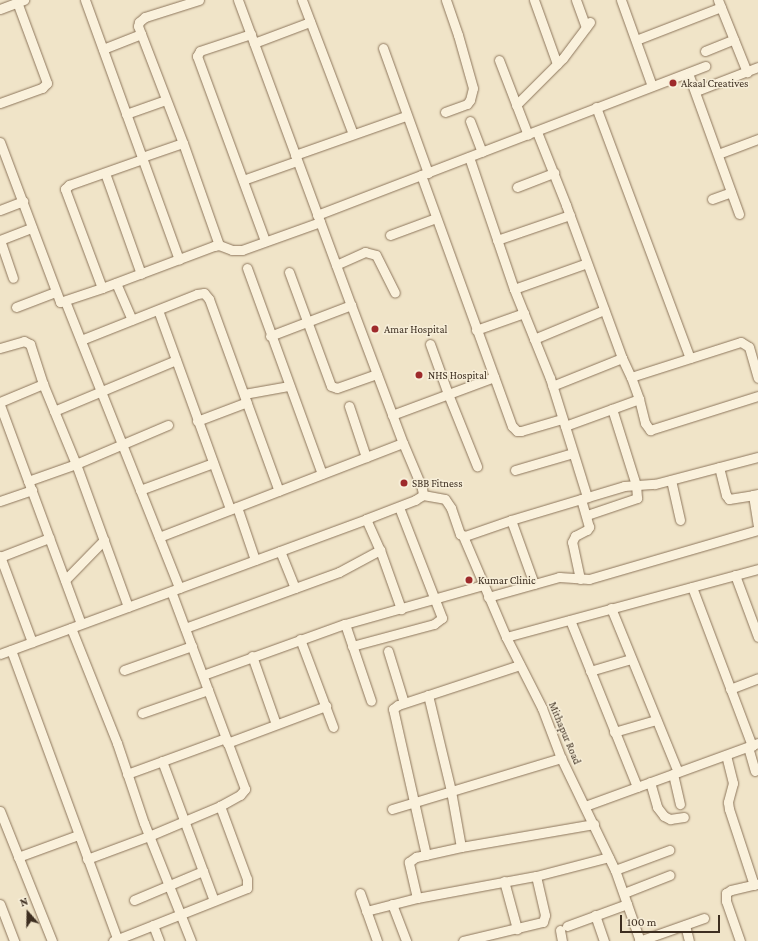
<!DOCTYPE html>
<html>
<head>
<meta charset="utf-8">
<style>
  body { margin:0 }
  #map { position:relative; width:758px; height:941px; overflow:hidden; background:#f0e4c8; font-family:"Crimson Pro",serif }
  div>[style] { position:absolute }
  [style*='--x'] { left:calc(var(--x)*1px); top:calc(var(--y)*1px); width:calc(var(--w)*1px); rotate:calc(var(--a)*1deg) }
  .roads { filter:drop-shadow(0 0 1px #8d765c) drop-shadow(0 0 1px #8d765c) }
  .minor>* { height:9px; margin:-4.5px; padding:0 4.5px; transform-origin:4.5px; border-radius:4.5px; background:#faf1dc }
  .dots>* { width:11px; height:11px; translate:-50% -50%; box-sizing:border-box; border:2px solid #f7eed8; border-radius:50% }
  span { translate:-50% -50%; white-space:nowrap; text-align:center; line-height:1.15; -webkit-text-stroke:3px #f7eed8; paint-order:stroke }
  .poi-label { font-size:11px; color:#3d2e20 }
  .left { translate:0 -50%; text-align:left }
  .street-label { font-size:11px; color:#3d2e20 }
  .north { position:absolute; left:8px; top:893px; width:40px; height:40px; -webkit-text-stroke:3px #f7eed8; paint-order:stroke; rotate:340deg; font-size:11px; font-weight:700; line-height:16px; text-align:center; color:#3d2e20 }
  .north::after { content:''; display:block; margin:auto; width:14px; height:18px; background:#3d2e20; clip-path:polygon(50% 0,100% 100%,50% 72%,0 100%) }
  .scale { position:absolute; left:620px; top:915px; width:100px; height:18px; box-sizing:border-box; border:2px solid #3d2e20; border-top:0; padding-left:5px; font-size:12px; line-height:14px; white-space:nowrap; color:#3d2e20; -webkit-text-stroke:3px #f7eed8; paint-order:stroke }
</style>
</head>
<body>
<div id="map">
  <div class="roads">
    <div class="minor">
      <i style="--x:85;--y:0;--w:276;--a:70.1"></i>
      <i style="--x:199;--y:0;--w:57;--a:162.5"></i>
      <i style="--x:145;--y:17;--w:8;--a:140"></i>
      <i style="--x:139;--y:22;--w:4;--a:104"></i>
      <i style="--x:138;--y:26;--w:125;--a:69"></i>
      <i style="--x:183;--y:143;--w:108;--a:70.6"></i>
      <i style="--x:238;--y:0;--w:325;--a:69.7"></i>
      <i style="--x:351;--y:305;--w:147;--a:69.4"></i>
      <i style="--x:403;--y:443;--w:49;--a:67.1"></i>
      <i style="--x:422;--y:488;--w:7;--a:82"></i>
      <i style="--x:302;--y:0;--w:143;--a:69.2"></i>
      <i style="--x:534;--y:0;--w:68;--a:70.2"></i>
      <i style="--x:576;--y:0;--w:29;--a:70"></i>
      <i style="--x:621;--y:0;--w:91;--a:70.2"></i>
      <i style="--x:718;--y:0;--w:78;--a:68.1"></i>
      <i style="--x:0;--y:9;--w:26;--a:-21"></i>
      <i style="--x:251;--y:34;--w:54;--a:161.6"></i>
      <i style="--x:200;--y:51;--w:6;--a:121"></i>
      <i style="--x:197;--y:56;--w:197;--a:69.8"></i>
      <i style="--x:636;--y:40;--w:91;--a:-21.2"></i>
      <i style="--x:254;--y:43;--w:60;--a:-20.6"></i>
      <i style="--x:383;--y:48;--w:133;--a:70.2"></i>
      <i style="--x:103;--y:49;--w:41;--a:-21.5"></i>
      <i style="--x:705;--y:51;--w:31;--a:-22"></i>
      <i style="--x:499;--y:60;--w:80;--a:68.9"></i>
      <i style="--x:688;--y:73;--w:150;--a:70.1"></i>
      <i style="--x:696;--y:91;--w:66;--a:-21.2"></i>
      <i style="--x:0;--y:103;--w:45;--a:-19.7"></i>
      <i style="--x:42;--y:88;--w:7;--a:-45"></i>
      <i style="--x:47;--y:83;--w:86;--a:-110.3"></i>
      <i style="--x:516;--y:105;--w:66;--a:-45"></i>
      <i style="--x:563;--y:58;--w:45;--a:-53.1"></i>
      <i style="--x:596;--y:107;--w:268;--a:69.5"></i>
      <i style="--x:445;--y:112;--w:23;--a:-20"></i>
      <i style="--x:467;--y:104;--w:5;--a:-53"></i>
      <i style="--x:470;--y:100;--w:12;--a:-76"></i>
      <i style="--x:473;--y:88;--w:55;--a:-105.8"></i>
      <i style="--x:458;--y:35;--w:37;--a:-109"></i>
      <i style="--x:126;--y:114;--w:42;--a:-19.3"></i>
      <i style="--x:470;--y:121;--w:33;--a:69"></i>
      <i style="--x:537;--y:132;--w:79;--a:68.3"></i>
      <i style="--x:566;--y:205;--w:163;--a:69.9"></i>
      <i style="--x:622;--y:358;--w:75;--a:158.2"></i>
      <i style="--x:0;--y:142;--w:171;--a:69.4"></i>
      <i style="--x:60;--y:302;--w:44;--a:-18.4"></i>
      <i style="--x:102;--y:288;--w:120;--a:-20.6"></i>
      <i style="--x:214;--y:246;--w:5;--a:-11"></i>
      <i style="--x:219;--y:245;--w:14;--a:21"></i>
      <i style="--x:232;--y:250;--w:10;--a:0"></i>
      <i style="--x:242;--y:250;--w:83;--a:-19.7"></i>
      <i style="--x:718;--y:154;--w:43;--a:-20.6"></i>
      <i style="--x:295;--y:155;--w:118;--a:-19.4"></i>
      <i style="--x:142;--y:157;--w:43;--a:-18.9"></i>
      <i style="--x:469;--y:157;--w:139;--a:71.2"></i>
      <i style="--x:514;--y:289;--w:96;--a:68"></i>
      <i style="--x:550;--y:378;--w:125;--a:72.7"></i>
      <i style="--x:105;--y:173;--w:107;--a:70.4"></i>
      <i style="--x:421;--y:175;--w:267;--a:70.1"></i>
      <i style="--x:512;--y:426;--w:7;--a:45"></i>
      <i style="--x:517;--y:431;--w:4;--a:0"></i>
      <i style="--x:521;--y:431;--w:43;--a:-16.3"></i>
      <i style="--x:243;--y:180;--w:57;--a:-19.4"></i>
      <i style="--x:517;--y:187;--w:40;--a:-21"></i>
      <i style="--x:712;--y:199;--w:20;--a:-20"></i>
      <i style="--x:0;--y:210;--w:25;--a:-21"></i>
      <i style="--x:317;--y:215;--w:416;--a:-21"></i>
      <i style="--x:390;--y:235;--w:49;--a:-20.3"></i>
      <i style="--x:0;--y:240;--w:40;--a:71.1"></i>
      <i style="--x:0;--y:240;--w:34;--a:-21"></i>
      <i style="--x:497;--y:240;--w:77;--a:-18.9"></i>
      <i style="--x:336;--y:265;--w:32;--a:-24"></i>
      <i style="--x:365;--y:252;--w:11;--a:15"></i>
      <i style="--x:376;--y:255;--w:42;--a:63.4"></i>
      <i style="--x:247;--y:268;--w:219;--a:70"></i>
      <i style="--x:289;--y:272;--w:121;--a:69.8"></i>
      <i style="--x:331;--y:386;--w:6;--a:18"></i>
      <i style="--x:337;--y:388;--w:42;--a:-19.3"></i>
      <i style="--x:116;--y:283;--w:40;--a:66.6"></i>
      <i style="--x:102;--y:288;--w:106;--a:-110.5"></i>
      <i style="--x:65;--y:189;--w:6;--a:-45"></i>
      <i style="--x:69;--y:185;--w:78;--a:-19.4"></i>
      <i style="--x:514;--y:289;--w:77;--a:-19.6"></i>
      <i style="--x:65;--y:301;--w:309;--a:68.3"></i>
      <i style="--x:16;--y:307;--w:42;--a:-21"></i>
      <i style="--x:158;--y:310;--w:212;--a:70.1"></i>
      <i style="--x:476;--y:330;--w:51;--a:-19.5"></i>
      <i style="--x:270;--y:336;--w:87;--a:-20.9"></i>
      <i style="--x:534;--y:339;--w:76;--a:-22.5"></i>
      <i style="--x:81;--y:340;--w:125;--a:-21.6"></i>
      <i style="--x:197;--y:294;--w:7;--a:-8"></i>
      <i style="--x:204;--y:293;--w:8;--a:50"></i>
      <i style="--x:209;--y:299;--w:204;--a:70"></i>
      <i style="--x:430;--y:344;--w:53;--a:70.2"></i>
      <i style="--x:448;--y:394;--w:78;--a:68.1"></i>
      <i style="--x:0;--y:348;--w:25;--a:-16"></i>
      <i style="--x:24;--y:341;--w:7;--a:27"></i>
      <i style="--x:30;--y:344;--w:42;--a:72"></i>
      <i style="--x:43;--y:384;--w:87;--a:67.6"></i>
      <i style="--x:76;--y:464;--w:152;--a:70"></i>
      <i style="--x:622;--y:358;--w:21;--a:65"></i>
      <i style="--x:631;--y:377;--w:23;--a:70"></i>
      <i style="--x:631;--y:377;--w:115;--a:-17.7"></i>
      <i style="--x:741;--y:342;--w:9;--a:32"></i>
      <i style="--x:749;--y:347;--w:32;--a:74"></i>
      <i style="--x:244;--y:394;--w:46;--a:-10.1"></i>
      <i style="--x:0;--y:402;--w:47;--a:-22.7"></i>
      <i style="--x:0;--y:405;--w:233;--a:69.7"></i>
      <i style="--x:349;--y:406;--w:54;--a:71.6"></i>
      <i style="--x:54;--y:411;--w:132;--a:-22.7"></i>
      <i style="--x:392;--y:415;--w:109;--a:-20.4"></i>
      <i style="--x:197;--y:421;--w:53;--a:-20.8"></i>
      <i style="--x:565;--y:426;--w:79;--a:-20"></i>
      <i style="--x:639;--y:399;--w:25;--a:76"></i>
      <i style="--x:645;--y:423;--w:9;--a:54"></i>
      <i style="--x:650;--y:430;--w:113;--a:-17.5"></i>
      <i style="--x:719;--y:467;--w:29;--a:76"></i>
      <i style="--x:726;--y:495;--w:5;--a:53"></i>
      <i style="--x:729;--y:499;--w:24;--a:-9"></i>
      <i style="--x:515;--y:470;--w:60;--a:-16.3"></i>
      <i style="--x:671;--y:480;--w:41;--a:77.3"></i>
      <i style="--x:28;--y:481;--w:51;--a:-19.5"></i>
      <i style="--x:76;--y:464;--w:100;--a:-23"></i>
      <i style="--x:140;--y:490;--w:78;--a:-20.3"></i>
      <i style="--x:758;--y:494;--w:5;--a:169"></i>
      <i style="--x:753;--y:495;--w:31;--a:81"></i>
      <i style="--x:0;--y:501;--w:34;--a:-19"></i>
      <i style="--x:237;--y:507;--w:56;--a:71.2"></i>
      <i style="--x:587;--y:515;--w:53;--a:-18.8"></i>
      <i style="--x:637;--y:498;--w:13;--a:-94"></i>
      <i style="--x:636;--y:485;--w:80;--a:-107.5"></i>
      <i style="--x:366;--y:519;--w:34;--a:66"></i>
      <i style="--x:380;--y:550;--w:63;--a:70.4"></i>
      <i style="--x:511;--y:520;--w:68;--a:70.2"></i>
      <i style="--x:463;--y:536;--w:110;--a:66.9"></i>
      <i style="--x:506;--y:637;--w:80;--a:63.1"></i>
      <i style="--x:542;--y:708;--w:53;--a:69.2"></i>
      <i style="--x:561;--y:758;--w:124;--a:64.3"></i>
      <i style="--x:615;--y:870;--w:75;--a:70.6"></i>
      <i style="--x:159;--y:537;--w:261;--a:-21.1"></i>
      <i style="--x:280;--y:551;--w:40;--a:68"></i>
      <i style="--x:0;--y:556;--w:92;--a:69.6"></i>
      <i style="--x:0;--y:557;--w:53;--a:-21.2"></i>
      <i style="--x:735;--y:575;--w:66;--a:69.6"></i>
      <i style="--x:580;--y:579;--w:38;--a:-102"></i>
      <i style="--x:572;--y:542;--w:7;--a:-63"></i>
      <i style="--x:575;--y:536;--w:13;--a:-27"></i>
      <i style="--x:587;--y:530;--w:4;--a:-56"></i>
      <i style="--x:589;--y:527;--w:29;--a:-106"></i>
      <i style="--x:65;--y:580;--w:56;--a:-45.7"></i>
      <i style="--x:692;--y:587;--w:170;--a:69.3"></i>
      <i style="--x:488;--y:597;--w:74;--a:-15.7"></i>
      <i style="--x:559;--y:577;--w:30;--a:4"></i>
      <i style="--x:589;--y:579;--w:176;--a:-16.2"></i>
      <i style="--x:611;--y:608;--w:177;--a:67.8"></i>
      <i style="--x:570;--y:620;--w:180;--a:68.1"></i>
      <i style="--x:345;--y:624;--w:81;--a:71.3"></i>
      <i style="--x:71;--y:628;--w:124;--a:68.2"></i>
      <i style="--x:117;--y:743;--w:84;--a:71.4"></i>
      <i style="--x:144;--y:823;--w:127;--a:68.3"></i>
      <i style="--x:185;--y:628;--w:164;--a:-20"></i>
      <i style="--x:339;--y:572;--w:47;--a:-28.2"></i>
      <i style="--x:506;--y:637;--w:261;--a:-15.1"></i>
      <i style="--x:300;--y:639;--w:94;--a:69.4"></i>
      <i style="--x:352;--y:646;--w:85;--a:-15"></i>
      <i style="--x:434;--y:624;--w:10;--a:-37"></i>
      <i style="--x:442;--y:618;--w:119;--a:-111.2"></i>
      <i style="--x:11;--y:650;--w:310;--a:69.8"></i>
      <i style="--x:388;--y:651;--w:54;--a:72.9"></i>
      <i style="--x:0;--y:654;--w:390;--a:-20.2"></i>
      <i style="--x:366;--y:519;--w:53;--a:-21.2"></i>
      <i style="--x:415;--y:500;--w:9;--a:-32"></i>
      <i style="--x:423;--y:495;--w:22;--a:10"></i>
      <i style="--x:445;--y:499;--w:11;--a:56"></i>
      <i style="--x:451;--y:508;--w:28;--a:71"></i>
      <i style="--x:460;--y:534;--w:5;--a:22"></i>
      <i style="--x:465;--y:536;--w:49;--a:-19.2"></i>
      <i style="--x:511;--y:520;--w:118;--a:-16.7"></i>
      <i style="--x:624;--y:486;--w:31;--a:-4"></i>
      <i style="--x:655;--y:484;--w:106;--a:-14.7"></i>
      <i style="--x:252;--y:656;--w:72;--a:70.6"></i>
      <i style="--x:124;--y:670;--w:72;--a:-19.4"></i>
      <i style="--x:590;--y:671;--w:43;--a:-16.3"></i>
      <i style="--x:203;--y:675;--w:151;--a:-19.8"></i>
      <i style="--x:345;--y:624;--w:143;--a:-15.8"></i>
      <i style="--x:730;--y:689;--w:30;--a:-21"></i>
      <i style="--x:428;--y:695;--w:99;--a:76.5"></i>
      <i style="--x:451;--y:791;--w:57;--a:79.9"></i>
      <i style="--x:142;--y:713;--w:70;--a:-19.2"></i>
      <i style="--x:614;--y:732;--w:44;--a:-15.9"></i>
      <i style="--x:227;--y:743;--w:106;--a:-20.5"></i>
      <i style="--x:748;--y:747;--w:25;--a:74"></i>
      <i style="--x:726;--y:755;--w:29;--a:76"></i>
      <i style="--x:733;--y:783;--w:20;--a:105"></i>
      <i style="--x:728;--y:802;--w:7;--a:82"></i>
      <i style="--x:729;--y:809;--w:80;--a:71.8"></i>
      <i style="--x:162;--y:761;--w:149;--a:69.6"></i>
      <i style="--x:127;--y:774;--w:105;--a:-20"></i>
      <i style="--x:673;--y:774;--w:31;--a:77"></i>
      <i style="--x:650;--y:782;--w:26;--a:74"></i>
      <i style="--x:657;--y:807;--w:11;--a:52"></i>
      <i style="--x:664;--y:816;--w:7;--a:27"></i>
      <i style="--x:670;--y:819;--w:14;--a:-8"></i>
      <i style="--x:585;--y:806;--w:184;--a:-20"></i>
      <i style="--x:392;--y:809;--w:177;--a:-16.8"></i>
      <i style="--x:0;--y:811;--w:140;--a:68.2"></i>
      <i style="--x:426;--y:855;--w:150;--a:-102.7"></i>
      <i style="--x:393;--y:709;--w:6;--a:-39"></i>
      <i style="--x:398;--y:705;--w:128;--a:-18.2"></i>
      <i style="--x:18;--y:857;--w:64;--a:-20.1"></i>
      <i style="--x:87;--y:859;--w:66;--a:-20.4"></i>
      <i style="--x:149;--y:836;--w:77;--a:-22.9"></i>
      <i style="--x:220;--y:806;--w:23;--a:-29"></i>
      <i style="--x:240;--y:795;--w:8;--a:-50"></i>
      <i style="--x:245;--y:789;--w:211;--a:-110.5"></i>
      <i style="--x:615;--y:870;--w:58;--a:-20.3"></i>
      <i style="--x:504;--y:881;--w:50;--a:74.8"></i>
      <i style="--x:360;--y:893;--w:51;--a:70.5"></i>
      <i style="--x:624;--y:893;--w:49;--a:-21.4"></i>
      <i style="--x:417;--y:898;--w:37;--a:-103"></i>
      <i style="--x:409;--y:862;--w:9;--a:-36"></i>
      <i style="--x:416;--y:857;--w:46;--a:-12.5"></i>
      <i style="--x:461;--y:847;--w:135;--a:-9.8"></i>
      <i style="--x:134;--y:900;--w:75;--a:-22.8"></i>
      <i style="--x:0;--y:904;--w:40;--a:69"></i>
      <i style="--x:392;--y:904;--w:40;--a:69"></i>
      <i style="--x:366;--y:911;--w:53;--a:-14.3"></i>
      <i style="--x:417;--y:898;--w:121;--a:-10.5"></i>
      <i style="--x:536;--y:876;--w:75;--a:-14.6"></i>
      <i style="--x:595;--y:915;--w:28;--a:71"></i>
      <i style="--x:153;--y:925;--w:17;--a:69"></i>
      <i style="--x:685;--y:925;--w:16;--a:76"></i>
      <i style="--x:567;--y:926;--w:64;--a:-20.1"></i>
      <i style="--x:560;--y:930;--w:11;--a:80"></i>
      <i style="--x:113;--y:941;--w:144;--a:-21.6"></i>
      <i style="--x:247;--y:888;--w:9;--a:-90"></i>
      <i style="--x:247;--y:879;--w:78;--a:-110.3"></i>
      <i style="--x:463;--y:941;--w:82;--a:-13.4"></i>
      <i style="--x:543;--y:922;--w:7;--a:-74"></i>
      <i style="--x:545;--y:915;--w:40;--a:-103"></i>
      <i style="--x:639;--y:941;--w:69;--a:-19.5"></i>
      <i style="--x:740;--y:941;--w:42;--a:-109.3"></i>
      <i style="--x:726;--y:901;--w:8;--a:-90"></i>
      <i style="--x:726;--y:893;--w:6;--a:-31"></i>
      <i style="--x:731;--y:890;--w:28;--a:-13"></i>
    </div>
  </div>
  <div class="dots">
    <i style="left:673px;top:83px;background:#9e2a2b"></i>
    <i style="left:375px;top:329px;background:#9e2a2b"></i>
    <i style="left:419px;top:375px;background:#9e2a2b"></i>
    <i style="left:404px;top:483px;background:#9e2a2b"></i>
    <i style="left:469px;top:580px;background:#9e2a2b"></i>
  </div>
  <div class="poi-label">
    <span class="left" style="left:681px;top:83px">Akaal Creatives</span>
    <span class="left" style="left:384px;top:329px">Amar Hospital</span>
    <span class="left" style="left:428px;top:375px">NHS Hospital</span>
    <span class="left" style="left:412px;top:483px">SBB Fitness</span>
    <span class="left" style="left:478px;top:580px">Kumar Clinic</span>
  </div>
  <div class="street-label">
    <span style="left:565px;top:733px;rotate:67deg">Mithapur Road</span>
  </div>
  <div class="north">N</div>
  <div class="scale">100 m</div>
</div>
</body>
</html>
